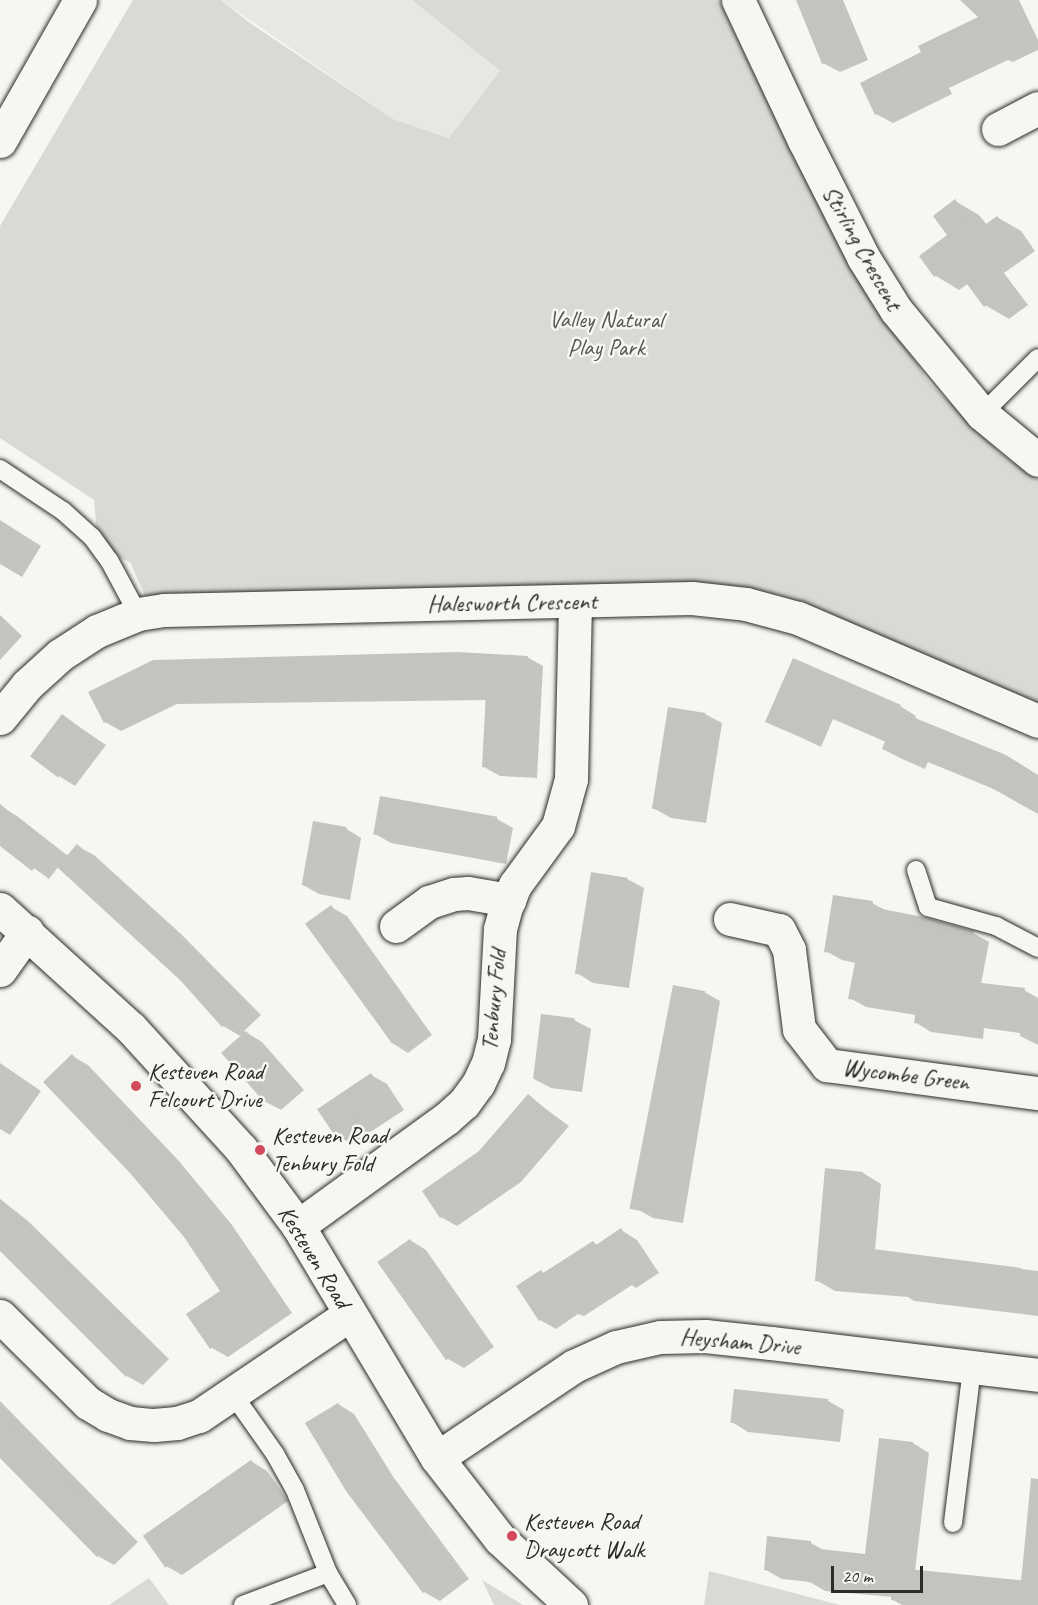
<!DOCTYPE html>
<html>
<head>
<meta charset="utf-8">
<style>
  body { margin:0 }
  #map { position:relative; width:1038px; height:1605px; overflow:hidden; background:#f6f6f2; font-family:Caveat,sans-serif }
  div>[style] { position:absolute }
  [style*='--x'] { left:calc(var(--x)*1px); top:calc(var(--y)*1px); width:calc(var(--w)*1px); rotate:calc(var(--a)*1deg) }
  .built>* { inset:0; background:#e7e7e3 }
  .green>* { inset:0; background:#d9d9d5 }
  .shadow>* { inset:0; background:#0003 }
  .building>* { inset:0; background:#c3c3c0; transform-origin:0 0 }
  .roads { filter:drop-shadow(0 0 2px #2b2b2b) drop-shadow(0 0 2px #2b2b2b) }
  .service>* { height:18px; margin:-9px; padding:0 9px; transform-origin:9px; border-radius:9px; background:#f6f6f2 }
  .minor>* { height:33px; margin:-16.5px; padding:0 16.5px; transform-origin:16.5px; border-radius:16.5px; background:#f6f6f2 }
  .tertiary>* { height:33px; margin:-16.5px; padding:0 16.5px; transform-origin:16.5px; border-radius:16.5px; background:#f6f6f2 }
  .dots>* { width:16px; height:16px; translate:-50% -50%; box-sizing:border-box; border:3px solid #f6f6f2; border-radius:50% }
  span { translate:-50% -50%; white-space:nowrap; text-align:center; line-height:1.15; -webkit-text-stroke:5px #f6f6f2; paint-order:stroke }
  .street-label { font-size:24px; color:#2b2b2b }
  .park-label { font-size:24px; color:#565656 }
  .poi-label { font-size:24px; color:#2b2b2b }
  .left { translate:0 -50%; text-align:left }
  .scale { position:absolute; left:831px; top:1566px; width:92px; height:27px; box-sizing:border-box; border:3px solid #2b2b2b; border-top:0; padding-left:8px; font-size:18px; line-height:21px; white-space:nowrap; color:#2b2b2b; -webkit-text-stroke:4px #f6f6f2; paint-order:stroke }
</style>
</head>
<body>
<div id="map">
  <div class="built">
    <i style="clip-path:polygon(221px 0,412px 0,500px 71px,450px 138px,393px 119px)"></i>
  </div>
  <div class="green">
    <i style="clip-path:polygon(133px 0,221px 0,250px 23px,393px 119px,449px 138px,500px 71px,412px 0,719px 0,795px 160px,874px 298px,928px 381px,1000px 453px,1038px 480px,1038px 704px,784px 596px,719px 584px,146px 598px,130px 562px,114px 556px,97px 533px,94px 500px,0 438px,0 226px)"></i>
    <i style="clip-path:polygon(709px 1571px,840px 1605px,704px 1605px)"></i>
    <i style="clip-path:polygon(149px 1578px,169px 1605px,109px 1605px)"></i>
    <i style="clip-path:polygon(482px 1580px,523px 1605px,494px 1605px)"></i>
  </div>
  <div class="shadow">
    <i style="clip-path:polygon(797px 0,843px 0,868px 60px,840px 72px,823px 63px)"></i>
    <i style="clip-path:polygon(972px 0,1019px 0,1038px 40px,1038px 50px,1013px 62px,1008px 60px,949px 88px,952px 94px,893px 123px,876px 114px,923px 53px,980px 18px)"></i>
    <i style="clip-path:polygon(955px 201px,979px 215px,987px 225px,997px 217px,1021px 231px,1035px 251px,1004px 273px,1028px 305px,1009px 319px,985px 305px,969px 283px,959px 290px,936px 276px,921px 257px,950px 235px)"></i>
    <i style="clip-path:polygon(0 520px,41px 546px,22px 577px,0 564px)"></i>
    <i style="clip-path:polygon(0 615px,22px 636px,0 660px)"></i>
    <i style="clip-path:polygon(527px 657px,543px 666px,537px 778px,500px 776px,484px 767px,487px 700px,177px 704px,121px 731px,105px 722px,90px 692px)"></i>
    <i style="clip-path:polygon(793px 660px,900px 706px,916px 716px,915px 719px,1038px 776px,1038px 812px,1008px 795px,928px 762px,925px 769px,900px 758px,884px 749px,886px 742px,833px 719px,821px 747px,767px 721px)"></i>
    <i style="clip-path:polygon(705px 714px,722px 723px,706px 823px,671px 818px,655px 809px)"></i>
    <i style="clip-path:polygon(63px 716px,106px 745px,75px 786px,59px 776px)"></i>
    <i style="clip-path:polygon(382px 798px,497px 819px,513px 828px,506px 864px,391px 843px,375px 834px)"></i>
    <i style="clip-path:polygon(1px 807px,17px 816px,68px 856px,77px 846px,94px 855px,181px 934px,261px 1015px,244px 1031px,262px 1042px,304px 1090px,281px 1110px,264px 1101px,242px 1037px,223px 1026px,181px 979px,58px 867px,49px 879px,0 843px)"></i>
    <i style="clip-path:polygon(345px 828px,361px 838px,350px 900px,319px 894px,303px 885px)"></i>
    <i style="clip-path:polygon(627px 879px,644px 888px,629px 988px,593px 983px,577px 973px)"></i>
    <i style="clip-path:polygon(872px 903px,887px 911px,973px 933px,989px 942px,981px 984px,1024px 990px,1038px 998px,1038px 1045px,1020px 1036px,1020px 1033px,984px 1028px,983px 1039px,931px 1032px,915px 1022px,916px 1015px,866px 1007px,850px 998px,856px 963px,842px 960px,826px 951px)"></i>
    <i style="clip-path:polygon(331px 907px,347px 916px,432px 1035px,408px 1053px,392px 1043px,307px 925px)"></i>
    <i style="clip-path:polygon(704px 992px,720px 1001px,683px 1223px,653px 1218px,637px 1209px)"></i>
    <i style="clip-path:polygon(574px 1020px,591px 1029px,582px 1092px,551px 1088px,534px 1079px)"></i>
    <i style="clip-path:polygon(72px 1056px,88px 1065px,178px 1160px,232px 1225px,292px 1313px,228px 1357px,212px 1348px,222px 1291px)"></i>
    <i style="clip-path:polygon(0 1063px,41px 1091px,10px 1135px,0 1129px)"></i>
    <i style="clip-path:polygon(371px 1075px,387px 1084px,404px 1110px,352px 1144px,336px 1135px)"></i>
    <i style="clip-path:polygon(528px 1096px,569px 1126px,521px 1182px,457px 1226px,441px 1217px,480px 1152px)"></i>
    <i style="clip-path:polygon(863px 1173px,881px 1184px,875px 1251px,1038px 1271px,1038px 1316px,914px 1301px,908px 1297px,835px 1291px,816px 1280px)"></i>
    <i style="clip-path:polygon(0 1199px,28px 1221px,169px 1359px,143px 1385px,127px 1376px,0 1249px)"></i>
    <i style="clip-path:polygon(621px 1230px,637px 1240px,659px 1273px,636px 1288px,632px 1285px,584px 1316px,578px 1314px,556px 1329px,540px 1320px,541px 1271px,545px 1274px,593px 1243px,598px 1245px)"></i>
    <i style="clip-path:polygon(410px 1240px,426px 1250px,494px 1347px,464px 1368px,448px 1359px)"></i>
    <i style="clip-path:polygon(0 1401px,138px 1542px,114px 1565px,98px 1556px,0 1455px)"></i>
    <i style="clip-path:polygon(828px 1401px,844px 1410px,840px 1442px,748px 1432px,732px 1422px)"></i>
    <i style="clip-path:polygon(338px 1404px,354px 1414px,394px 1478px,469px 1579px,440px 1601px,424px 1592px)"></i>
    <i style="clip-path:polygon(880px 1439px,913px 1443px,929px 1453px,915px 1571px,1021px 1582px,1031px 1478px,1038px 1479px,1038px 1605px,902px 1605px,893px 1600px,893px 1597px,825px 1591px,810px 1582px,782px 1579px,766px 1570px,811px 1543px,825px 1551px,867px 1555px)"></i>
    <i style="clip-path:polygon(251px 1461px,267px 1471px,288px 1501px,182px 1575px,166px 1566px)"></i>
  </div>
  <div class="building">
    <i style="clip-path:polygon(796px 0,831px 0,853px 51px,822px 64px)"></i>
    <i style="clip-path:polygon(960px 0,1008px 0,1026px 39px,996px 54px,994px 50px,934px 79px,937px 85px,875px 115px,860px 83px,921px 52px,918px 46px,978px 17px)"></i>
    <i style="clip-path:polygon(955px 199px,978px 230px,997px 216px,1012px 237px,981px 259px,1005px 291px,984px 307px,952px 264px,934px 277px,919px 256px,947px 235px,933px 216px)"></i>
    <i style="clip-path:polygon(458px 652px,528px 656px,522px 770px,482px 767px,486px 692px,439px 689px,161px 695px,104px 723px,88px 692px,153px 660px)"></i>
    <i style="clip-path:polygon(793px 658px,901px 705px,898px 711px,1006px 755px,1038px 775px,1038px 814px,990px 787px,953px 771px,911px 754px,908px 761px,882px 749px,885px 741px,817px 711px,805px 739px,765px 722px)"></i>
    <i style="left:668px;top:707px;width:38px;height:103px;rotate:9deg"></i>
    <i style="left:62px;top:714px;width:35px;height:53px;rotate:37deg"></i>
    <i style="left:380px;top:796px;width:119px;height:39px;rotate:10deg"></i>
    <i style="clip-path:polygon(0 804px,52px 846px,32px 871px,0 846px)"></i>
    <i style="left:313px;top:821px;width:34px;height:65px;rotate:10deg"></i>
    <i style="clip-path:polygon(77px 844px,165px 923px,246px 1005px,222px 1027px,180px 980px,57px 867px)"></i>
    <i style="left:591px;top:872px;width:37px;height:103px;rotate:9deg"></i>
    <i style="clip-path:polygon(833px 895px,873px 901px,872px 907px,923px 917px,974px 931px,965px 981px,1025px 988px,1023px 1000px,1038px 1002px,1038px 1030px,969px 1020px,967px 1031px,914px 1023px,916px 1009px,848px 999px,856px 957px,824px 952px)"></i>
    <i style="left:331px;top:905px;width:148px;height:32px;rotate:54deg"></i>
    <i style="left:673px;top:985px;width:33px;height:228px;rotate:11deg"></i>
    <i style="left:541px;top:1014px;width:34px;height:65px;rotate:7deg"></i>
    <i style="left:246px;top:1031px;width:65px;height:33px;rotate:49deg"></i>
    <i style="clip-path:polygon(72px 1054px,162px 1149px,215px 1215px,276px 1304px,210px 1349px,186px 1314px,220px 1291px,184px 1237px,130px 1173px,43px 1082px)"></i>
    <i style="left:371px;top:1073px;width:32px;height:65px;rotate:56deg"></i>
    <i style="clip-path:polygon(528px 1094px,554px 1116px,505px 1173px,440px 1218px,422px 1191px,479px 1151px)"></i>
    <i style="clip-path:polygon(825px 1168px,863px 1172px,857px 1247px,1021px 1268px,1016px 1306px,894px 1291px,895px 1288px,815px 1281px)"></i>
    <i style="clip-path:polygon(0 1199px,61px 1254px,154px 1349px,126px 1377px,0 1251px)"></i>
    <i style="clip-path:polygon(621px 1228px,644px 1263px,618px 1280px,616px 1276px,566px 1308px,564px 1304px,539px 1321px,516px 1286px,541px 1270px,543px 1273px,593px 1241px,596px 1245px)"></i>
    <i style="left:410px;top:1239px;width:120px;height:40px;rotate:55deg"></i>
    <i style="left:734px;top:1389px;width:95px;height:34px;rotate:6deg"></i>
    <i style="clip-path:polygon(338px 1403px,378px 1468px,453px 1569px,423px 1593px,346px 1491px,305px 1423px)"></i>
    <i style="clip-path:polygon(0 1408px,122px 1532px,97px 1557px,0 1458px)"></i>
    <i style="clip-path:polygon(879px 1438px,913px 1442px,898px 1568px,1038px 1582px,1038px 1605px,939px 1605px,891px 1600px,892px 1590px,807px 1582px,808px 1575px,764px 1570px,767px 1536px,811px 1541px,811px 1548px,865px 1554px)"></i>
    <i style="left:251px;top:1460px;width:39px;height:132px;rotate:55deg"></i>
  </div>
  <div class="roads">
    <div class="service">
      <i style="--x:982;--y:414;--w:79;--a:-45"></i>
      <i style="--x:0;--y:469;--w:76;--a:33.7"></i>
      <i style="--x:63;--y:511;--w:39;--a:42"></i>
      <i style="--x:92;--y:537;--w:29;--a:54"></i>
      <i style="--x:109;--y:560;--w:61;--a:61.8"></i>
      <i style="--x:916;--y:870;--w:39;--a:72"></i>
      <i style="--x:928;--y:907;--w:71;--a:15.6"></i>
      <i style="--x:996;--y:926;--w:47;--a:27.6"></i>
      <i style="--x:232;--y:1393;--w:75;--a:54.8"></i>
      <i style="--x:275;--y:1454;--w:41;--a:60.9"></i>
      <i style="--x:295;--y:1490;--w:89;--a:68.3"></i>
      <i style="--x:328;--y:1573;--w:37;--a:59"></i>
      <i style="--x:953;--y:1523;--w:155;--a:-83"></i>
      <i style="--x:243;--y:1605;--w:91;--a:-20.6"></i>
    </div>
    <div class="minor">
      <i style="--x:738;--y:0;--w:155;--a:64.8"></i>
      <i style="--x:804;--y:140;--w:131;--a:63.2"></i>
      <i style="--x:863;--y:257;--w:62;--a:58.1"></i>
      <i style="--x:896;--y:310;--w:135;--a:50.4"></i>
      <i style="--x:982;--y:414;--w:72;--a:39.4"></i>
      <i style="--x:998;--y:129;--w:45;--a:-27.7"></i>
      <i style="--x:0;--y:718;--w:43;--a:-50.7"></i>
      <i style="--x:27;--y:685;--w:45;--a:-42.3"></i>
      <i style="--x:60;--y:655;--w:44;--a:-33"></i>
      <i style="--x:97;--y:631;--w:44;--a:-22.5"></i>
      <i style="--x:138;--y:614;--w:26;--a:-9"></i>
      <i style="--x:164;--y:610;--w:528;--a:-1.3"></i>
      <i style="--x:692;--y:598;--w:54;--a:6.3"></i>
      <i style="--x:746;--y:604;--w:54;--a:15.1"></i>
      <i style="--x:798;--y:618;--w:261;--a:23.2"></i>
      <i style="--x:0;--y:909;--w:177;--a:42.3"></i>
      <i style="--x:131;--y:1028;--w:164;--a:47.7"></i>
      <i style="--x:241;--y:1149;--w:96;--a:53.5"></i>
      <i style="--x:298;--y:1226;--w:270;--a:59.1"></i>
      <i style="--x:437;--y:1458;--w:103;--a:52.1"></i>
      <i style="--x:500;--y:1539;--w:97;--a:42.9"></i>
      <i style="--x:730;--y:919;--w:50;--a:12.7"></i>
      <i style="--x:779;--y:930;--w:22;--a:63"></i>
      <i style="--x:789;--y:950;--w:80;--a:82.8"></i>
      <i style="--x:799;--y:1029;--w:46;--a:52.1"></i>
      <i style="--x:827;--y:1065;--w:213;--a:7.6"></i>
      <i style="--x:396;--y:926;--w:41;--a:-36"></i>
      <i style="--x:429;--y:902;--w:26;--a:-18"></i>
      <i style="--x:454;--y:894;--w:14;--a:-4"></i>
      <i style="--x:468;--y:893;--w:42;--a:9.7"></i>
      <i style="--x:0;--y:970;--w:47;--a:-54.6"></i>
      <i style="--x:298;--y:1226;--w:183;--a:-35.9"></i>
      <i style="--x:446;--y:1119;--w:24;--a:-42"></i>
      <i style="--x:464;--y:1103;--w:24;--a:-54"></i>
      <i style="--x:478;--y:1084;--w:23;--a:-65"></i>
      <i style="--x:488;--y:1063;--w:25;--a:-76"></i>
      <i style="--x:494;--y:1039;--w:110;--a:-86.9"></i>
      <i style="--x:500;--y:929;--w:23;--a:-75"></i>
      <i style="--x:506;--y:907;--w:24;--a:-68"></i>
      <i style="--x:515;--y:885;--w:73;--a:-53.9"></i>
      <i style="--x:558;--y:826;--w:49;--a:-74.5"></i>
      <i style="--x:571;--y:779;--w:177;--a:-88.7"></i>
      <i style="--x:0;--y:1316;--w:124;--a:44.7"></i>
      <i style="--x:88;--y:1403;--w:23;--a:31"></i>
      <i style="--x:108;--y:1415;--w:23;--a:20"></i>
      <i style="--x:130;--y:1423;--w:24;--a:5"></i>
      <i style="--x:154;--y:1425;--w:23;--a:-5"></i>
      <i style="--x:177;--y:1423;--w:23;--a:-18"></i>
      <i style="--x:199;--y:1416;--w:181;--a:-34"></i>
      <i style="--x:437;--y:1458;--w:165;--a:-33.9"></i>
      <i style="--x:574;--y:1366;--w:46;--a:-24.3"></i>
      <i style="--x:616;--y:1347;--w:45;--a:-12.8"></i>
      <i style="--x:660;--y:1337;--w:45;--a:-1.3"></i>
      <i style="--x:705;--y:1336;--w:66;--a:6.1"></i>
      <i style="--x:771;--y:1343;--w:269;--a:6.8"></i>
    </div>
    <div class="tertiary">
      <i style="--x:0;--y:141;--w:162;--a:-60.4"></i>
    </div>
  </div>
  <div class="dots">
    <i style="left:136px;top:1086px;background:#d1495b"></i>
    <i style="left:260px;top:1150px;background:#d1495b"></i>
    <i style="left:512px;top:1536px;background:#d1495b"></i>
  </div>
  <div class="street-label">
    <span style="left:862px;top:248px;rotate:61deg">Stirling Crescent</span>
    <span style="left:512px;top:603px;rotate:-1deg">Halesworth Crescent</span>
    <span style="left:494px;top:1000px;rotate:-85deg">Tenbury Fold</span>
    <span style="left:906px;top:1075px;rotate:7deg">Wycombe Green</span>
    <span style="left:314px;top:1257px;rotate:58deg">Kesteven Road</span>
    <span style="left:740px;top:1342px;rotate:5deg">Heysham Drive</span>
  </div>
  <div class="park-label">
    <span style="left:606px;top:334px">Valley Natural<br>Play Park</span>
  </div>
  <div class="poi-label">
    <span class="left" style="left:148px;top:1086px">Kesteven Road<br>Felcourt Drive</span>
    <span class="left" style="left:272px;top:1150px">Kesteven Road<br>Tenbury Fold</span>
    <span class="left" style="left:524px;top:1536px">Kesteven Road<br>Draycott Walk</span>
  </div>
  <div class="scale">20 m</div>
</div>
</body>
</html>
